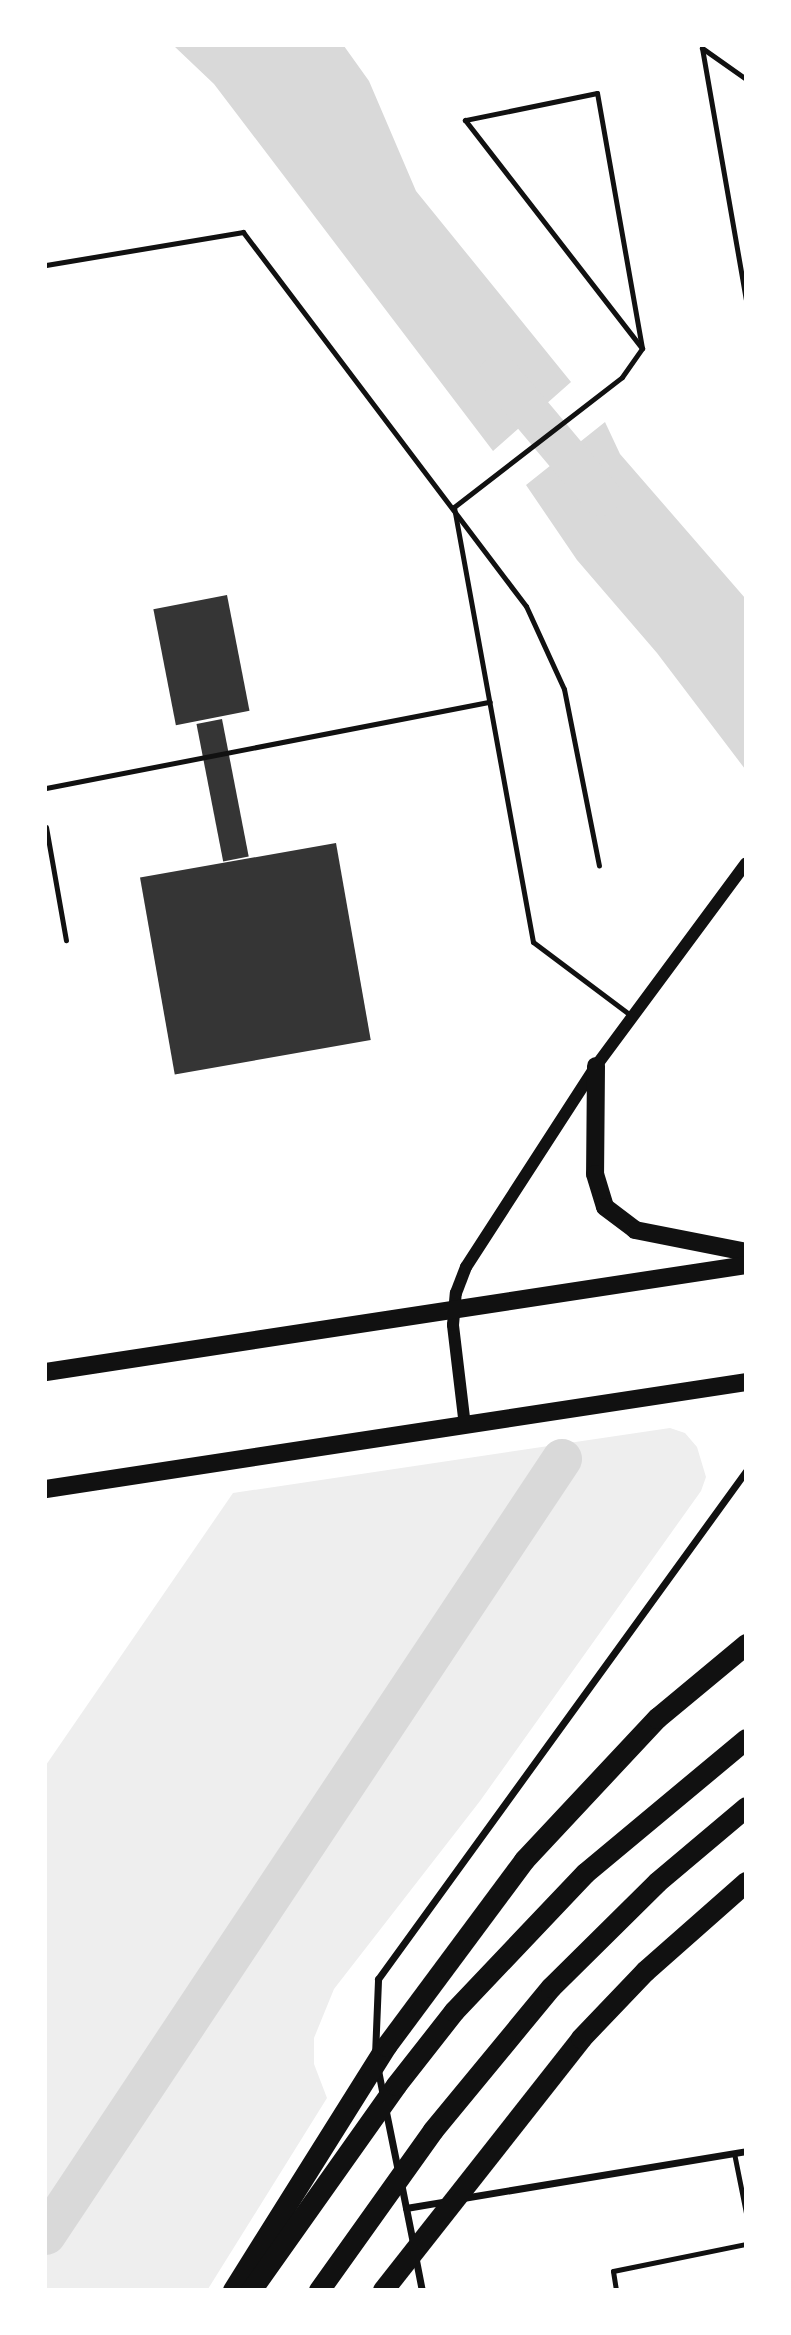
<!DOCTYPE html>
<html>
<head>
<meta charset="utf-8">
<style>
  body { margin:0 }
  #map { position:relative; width:791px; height:2335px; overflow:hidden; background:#fff; font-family:Arial,sans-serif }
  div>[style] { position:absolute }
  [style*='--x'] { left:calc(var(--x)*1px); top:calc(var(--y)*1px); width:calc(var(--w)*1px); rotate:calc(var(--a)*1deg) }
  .green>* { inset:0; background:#eee }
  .water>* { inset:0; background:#d9d9d9 }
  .canal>* { height:40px; margin:-20px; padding:0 20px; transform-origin:20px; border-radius:20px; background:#d9d9d9 }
  .building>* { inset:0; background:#353535; transform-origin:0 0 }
  .service>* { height:5px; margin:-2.5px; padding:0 2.5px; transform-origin:2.5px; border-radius:2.5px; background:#111 }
  .minor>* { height:7px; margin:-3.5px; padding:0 3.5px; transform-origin:3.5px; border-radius:3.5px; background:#111 }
  .tertiary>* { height:12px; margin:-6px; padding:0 6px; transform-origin:6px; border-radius:6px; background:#111 }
  .primary>* { height:18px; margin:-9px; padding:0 9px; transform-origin:9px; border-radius:9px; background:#111 }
  .motorway>* { height:21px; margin:-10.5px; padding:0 10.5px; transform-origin:10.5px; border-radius:10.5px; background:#111 }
  span { translate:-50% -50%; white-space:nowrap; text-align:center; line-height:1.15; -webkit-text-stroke:5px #fff; paint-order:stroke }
  .frame { position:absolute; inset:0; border:47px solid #fff; pointer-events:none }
</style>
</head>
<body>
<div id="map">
  <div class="green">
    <i style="clip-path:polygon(670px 1428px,685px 1433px,697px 1447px,706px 1477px,701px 1491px,480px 1801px,334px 1989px,314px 2038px,314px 2064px,327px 2098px,208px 2289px,46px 2289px,46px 1765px,233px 1493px)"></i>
  </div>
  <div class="water">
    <i style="clip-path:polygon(174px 46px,344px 46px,369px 81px,416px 191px,571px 382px,493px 451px,214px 84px)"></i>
    <i style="clip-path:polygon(605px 422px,620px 454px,745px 598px,745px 769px,657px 653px,577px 560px,526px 485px)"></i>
  </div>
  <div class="canal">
    <i style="--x:499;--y:375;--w:158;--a:49.9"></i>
    <i style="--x:46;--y:2235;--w:932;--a:-56.38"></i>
  </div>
  <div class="building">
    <i style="left:227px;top:595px;width:118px;height:75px;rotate:79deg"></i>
    <i style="left:222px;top:719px;width:140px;height:26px;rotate:79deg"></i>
    <i style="left:336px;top:843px;width:200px;height:199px;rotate:80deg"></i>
  </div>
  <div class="service">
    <i style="--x:746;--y:79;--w:54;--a:-144.8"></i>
    <i style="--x:702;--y:48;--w:255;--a:80.1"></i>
    <i style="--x:46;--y:265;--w:200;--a:-9.5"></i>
    <i style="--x:243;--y:232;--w:469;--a:52.9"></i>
    <i style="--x:526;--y:606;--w:91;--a:65.4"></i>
    <i style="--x:564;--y:689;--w:180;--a:78.8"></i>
    <i style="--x:46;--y:788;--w:452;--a:-11"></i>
    <i style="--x:46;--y:827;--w:115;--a:80"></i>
    <i style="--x:633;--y:1017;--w:125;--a:-143.1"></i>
    <i style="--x:533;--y:942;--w:442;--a:-100.3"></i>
    <i style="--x:454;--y:507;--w:212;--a:-37.7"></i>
    <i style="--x:622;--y:377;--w:35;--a:-55"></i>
    <i style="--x:642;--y:348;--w:259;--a:-100"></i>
    <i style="--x:597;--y:93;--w:135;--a:168.4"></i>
    <i style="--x:465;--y:120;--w:289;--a:52.2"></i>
    <i style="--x:734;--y:2153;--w:61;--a:78.7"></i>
    <i style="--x:616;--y:2290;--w:19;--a:-99"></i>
    <i style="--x:613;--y:2271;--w:136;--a:-11.5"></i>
  </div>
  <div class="minor">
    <i style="--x:375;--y:2055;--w:76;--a:-87.7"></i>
    <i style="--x:378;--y:1979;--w:627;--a:-54.08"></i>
    <i style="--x:378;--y:2070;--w:26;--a:79"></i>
    <i style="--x:385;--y:2107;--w:65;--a:78.5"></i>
    <i style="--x:401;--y:2183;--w:61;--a:78.7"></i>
    <i style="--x:463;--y:2198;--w:287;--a:-9.4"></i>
    <i style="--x:406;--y:2208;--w:43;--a:-9.5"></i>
    <i style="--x:415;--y:2255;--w:36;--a:79"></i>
  </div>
  <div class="tertiary">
    <i style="--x:465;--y:1426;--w:102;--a:-96.8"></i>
    <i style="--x:453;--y:1325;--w:32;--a:-85"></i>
    <i style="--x:456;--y:1293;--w:28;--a:-69"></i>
    <i style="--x:466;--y:1267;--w:239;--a:-57.1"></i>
    <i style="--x:596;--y:1066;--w:252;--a:-53.5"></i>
  </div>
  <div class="primary">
    <i style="--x:596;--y:1066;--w:108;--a:90.5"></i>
    <i style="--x:595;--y:1174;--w:34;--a:73"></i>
    <i style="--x:605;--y:1207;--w:38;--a:37"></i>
    <i style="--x:635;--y:1230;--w:113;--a:11.2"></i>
    <i style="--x:46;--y:1372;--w:708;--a:-8.69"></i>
    <i style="--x:46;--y:1489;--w:708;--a:-8.69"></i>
  </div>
  <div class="motorway">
    <i style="--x:233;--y:2290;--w:288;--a:-57.9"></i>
    <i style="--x:386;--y:2046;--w:232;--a:-53.4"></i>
    <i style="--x:524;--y:1860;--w:195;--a:-46.9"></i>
    <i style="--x:657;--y:1718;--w:116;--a:-39.7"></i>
    <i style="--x:251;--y:2290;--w:251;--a:-54.7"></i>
    <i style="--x:396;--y:2085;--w:94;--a:-51.9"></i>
    <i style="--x:454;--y:2011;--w:190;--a:-46.5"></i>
    <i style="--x:585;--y:1873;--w:209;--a:-39.8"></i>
    <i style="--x:319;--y:2290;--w:196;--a:-54.5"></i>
    <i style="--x:433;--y:2130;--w:185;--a:-50.5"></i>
    <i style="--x:551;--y:1987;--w:149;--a:-44.7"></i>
    <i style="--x:657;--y:1882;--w:116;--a:-40.1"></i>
    <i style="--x:383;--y:2290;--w:320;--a:-51.8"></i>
    <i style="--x:581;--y:2038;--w:93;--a:-46.3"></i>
    <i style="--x:645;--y:1971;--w:135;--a:-41.4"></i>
  </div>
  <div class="frame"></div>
</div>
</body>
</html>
